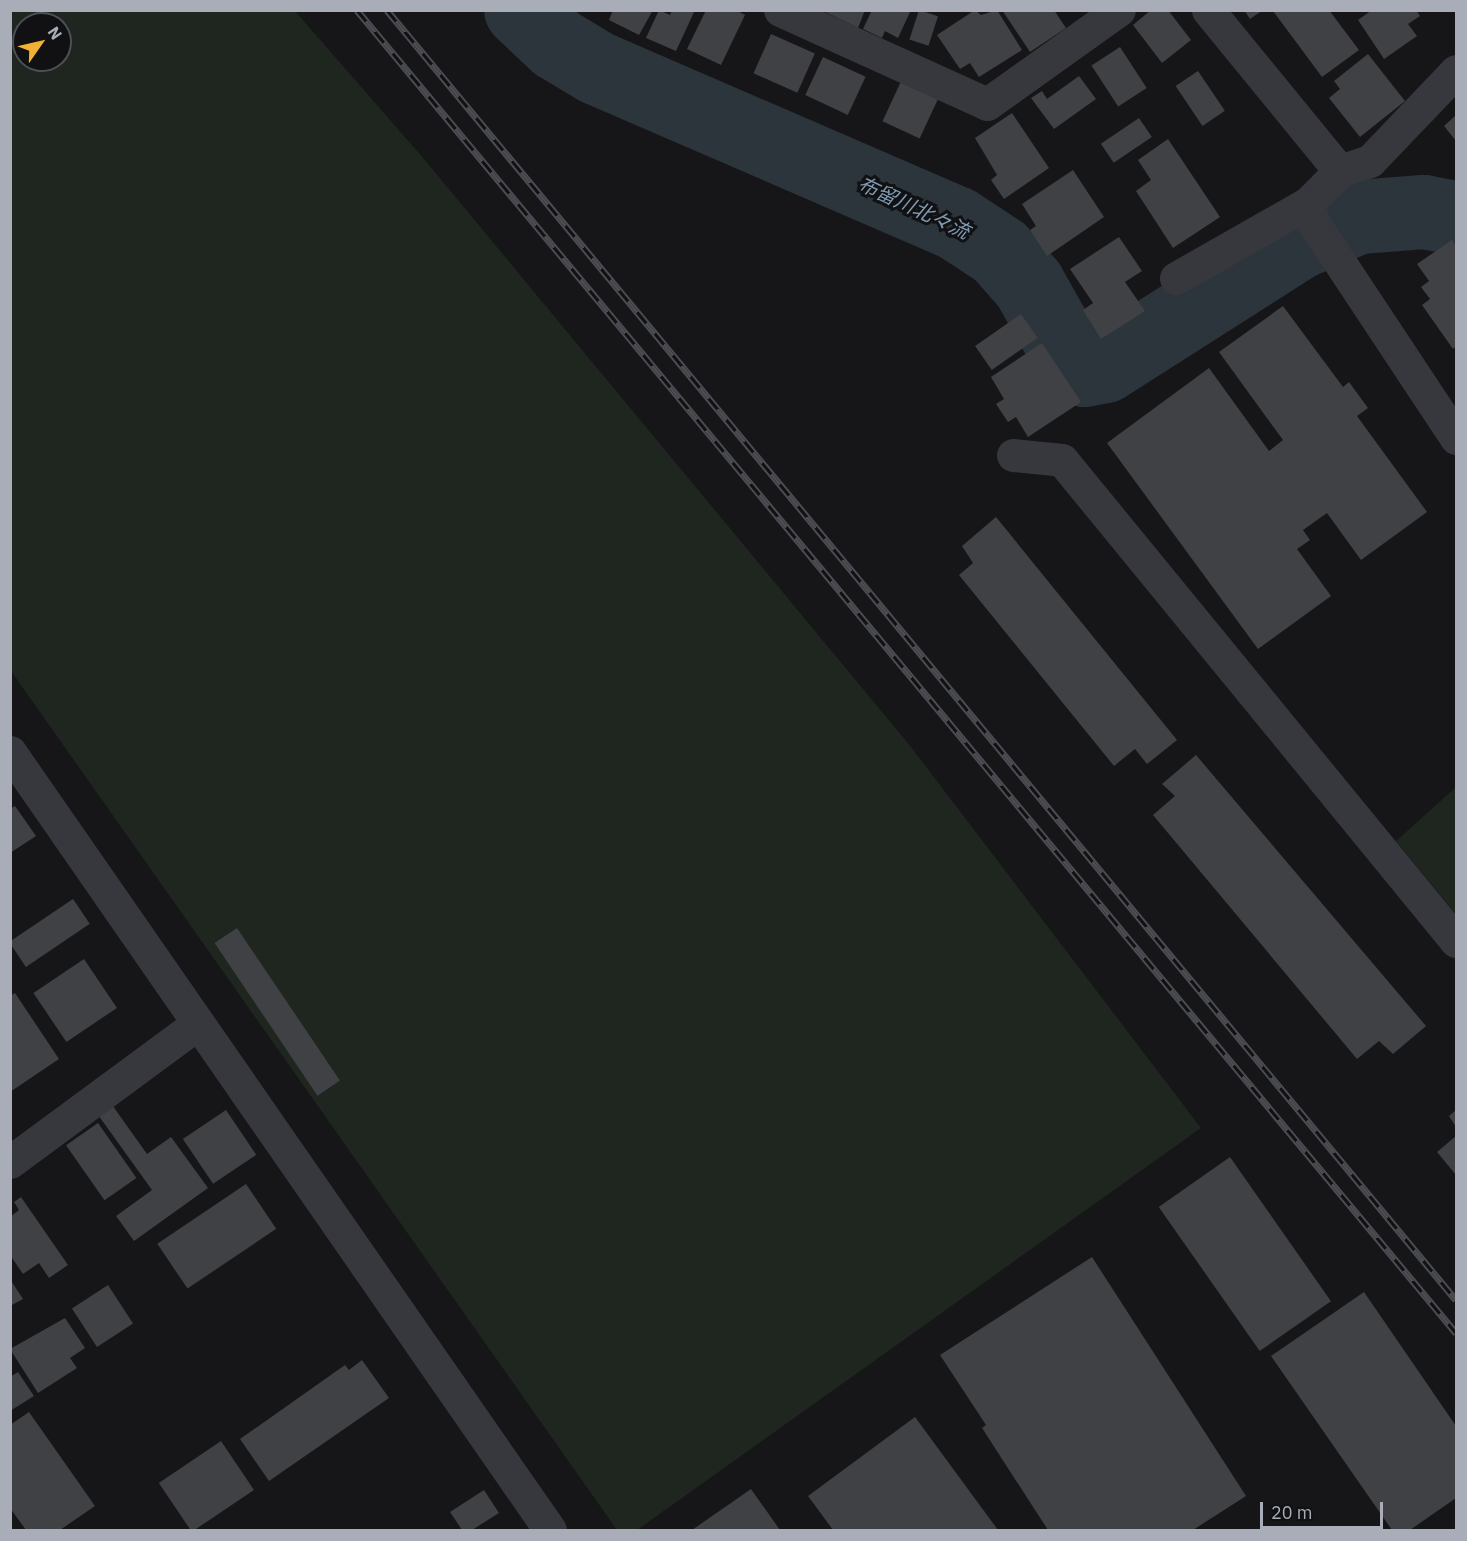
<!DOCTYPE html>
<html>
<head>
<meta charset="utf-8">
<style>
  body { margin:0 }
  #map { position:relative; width:1467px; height:1541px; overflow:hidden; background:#161618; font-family:"IBM Plex Sans","Noto Sans JP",sans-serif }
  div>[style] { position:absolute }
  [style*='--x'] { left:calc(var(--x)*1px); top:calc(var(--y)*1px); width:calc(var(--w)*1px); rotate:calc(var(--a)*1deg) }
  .green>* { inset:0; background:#1e261f }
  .river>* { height:74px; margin:-37px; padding:0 37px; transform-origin:37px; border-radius:37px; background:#2c353c }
  .building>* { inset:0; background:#404145; transform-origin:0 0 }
  .minor>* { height:33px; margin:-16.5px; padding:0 16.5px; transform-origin:16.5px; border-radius:16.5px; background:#37383d }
  .tertiary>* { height:33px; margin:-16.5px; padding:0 16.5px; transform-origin:16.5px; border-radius:16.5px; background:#37383d }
  .rail>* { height:7px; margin-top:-3.5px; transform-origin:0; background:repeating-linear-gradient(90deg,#111113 0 14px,#4a4c52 0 28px); box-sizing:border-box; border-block:2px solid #4a4c52 }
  span { translate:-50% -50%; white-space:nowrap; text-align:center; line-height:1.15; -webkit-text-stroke:6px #111113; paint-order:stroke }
  .water-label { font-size:20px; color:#7f9bb3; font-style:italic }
  .frame { position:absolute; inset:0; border:12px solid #a8adb8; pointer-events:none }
  .north { position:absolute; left:12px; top:12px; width:60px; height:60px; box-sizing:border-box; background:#111113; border:2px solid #4d4f55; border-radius:50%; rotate:56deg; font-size:16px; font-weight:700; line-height:24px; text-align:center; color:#a8adb8 }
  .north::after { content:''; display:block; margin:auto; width:21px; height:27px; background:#f2b134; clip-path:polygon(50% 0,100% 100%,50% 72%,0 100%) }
  .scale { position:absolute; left:1260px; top:1502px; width:123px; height:27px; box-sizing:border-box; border:3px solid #a8adb8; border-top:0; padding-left:8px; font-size:18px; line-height:21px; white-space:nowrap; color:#a8adb8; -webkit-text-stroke:4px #111113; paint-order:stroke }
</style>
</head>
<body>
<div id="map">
  <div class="green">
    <i style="clip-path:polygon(evenodd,10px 11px,295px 11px,424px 159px,911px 747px,1201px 1128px,637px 1530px,617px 1530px,11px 671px,10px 11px,24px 24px,60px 24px,60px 60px,24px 60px,24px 24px)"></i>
    <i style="clip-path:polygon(1456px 787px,1456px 914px,1396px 841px)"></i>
  </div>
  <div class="river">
    <i style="--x:521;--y:10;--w:50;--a:43.4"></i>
    <i style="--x:557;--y:44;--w:47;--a:31"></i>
    <i style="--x:597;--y:68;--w:391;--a:23.4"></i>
    <i style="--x:956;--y:223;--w:53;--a:33.4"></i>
    <i style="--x:1000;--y:252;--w:44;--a:48.7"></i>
    <i style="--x:1029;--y:285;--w:84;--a:60.7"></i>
    <i style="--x:1070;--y:358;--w:19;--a:39"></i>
    <i style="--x:1085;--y:370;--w:20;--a:-11"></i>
    <i style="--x:1105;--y:366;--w:231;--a:-32.5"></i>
    <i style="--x:1300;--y:242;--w:64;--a:-23"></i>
    <i style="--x:1359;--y:217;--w:65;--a:-4.4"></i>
    <i style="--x:1424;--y:212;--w:33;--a:11"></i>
  </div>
  <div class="building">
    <i style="clip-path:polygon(613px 10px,653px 10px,639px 35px,609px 20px)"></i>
    <i style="clip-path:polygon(659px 10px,670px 15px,672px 10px,695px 10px,676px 51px,646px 38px)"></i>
    <i style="clip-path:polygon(706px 10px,736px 10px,745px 15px,721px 65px,687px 49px)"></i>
    <i style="clip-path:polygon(821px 10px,865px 10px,858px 28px)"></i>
    <i style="clip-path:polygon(872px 10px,911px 10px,898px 38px,885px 31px,882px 38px,863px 29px)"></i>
    <i style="left:919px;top:10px;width:20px;height:31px;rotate:18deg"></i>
    <i style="clip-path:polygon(975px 10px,981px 15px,997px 10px,1022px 50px,979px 77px,970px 63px,960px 69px,937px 35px)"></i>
    <i style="clip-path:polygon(1002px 10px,1054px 10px,1066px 28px,1030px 52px)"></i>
    <i style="clip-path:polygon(1151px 10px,1168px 10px,1191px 40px,1162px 63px,1133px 25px)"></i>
    <i style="clip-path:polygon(1244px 10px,1263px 10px,1250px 19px)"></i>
    <i style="clip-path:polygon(1329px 10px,1359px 50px,1322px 77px,1273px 11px)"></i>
    <i style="clip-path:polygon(1372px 10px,1416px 10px,1420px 16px,1408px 24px,1417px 36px,1384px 59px,1358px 20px)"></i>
    <i style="left:771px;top:34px;width:48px;height:43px;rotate:24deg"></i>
    <i style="left:1120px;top:47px;width:49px;height:34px;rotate:57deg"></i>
    <i style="clip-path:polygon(1368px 54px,1405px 101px,1360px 137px,1329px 98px,1340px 89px,1334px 81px)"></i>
    <i style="left:823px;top:57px;width:47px;height:42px;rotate:25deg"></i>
    <i style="left:1198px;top:71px;width:48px;height:27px;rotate:56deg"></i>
    <i style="left:904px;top:75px;width:41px;height:51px;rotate:25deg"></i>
    <i style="clip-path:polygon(1079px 76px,1096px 99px,1054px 129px,1031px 98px,1042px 91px,1047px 99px)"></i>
    <i style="clip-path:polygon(1012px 113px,1049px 168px,1004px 199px,991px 180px,997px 175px,975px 138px)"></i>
    <i style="clip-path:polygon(1456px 115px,1456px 141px,1444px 126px)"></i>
    <i style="left:1139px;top:118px;width:23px;height:46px;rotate:56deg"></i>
    <i style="clip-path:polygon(1168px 139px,1220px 217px,1173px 248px,1136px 191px,1151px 180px,1138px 160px)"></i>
    <i style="clip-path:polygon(1073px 170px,1104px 217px,1047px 256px,1030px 230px,1036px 226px,1022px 204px)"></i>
    <i style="clip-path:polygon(1119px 237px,1142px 271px,1125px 282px,1145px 311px,1101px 339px,1083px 310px,1093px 303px,1070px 269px)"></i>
    <i style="clip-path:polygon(1452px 240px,1456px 246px,1456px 346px,1453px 349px,1422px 305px,1430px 299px,1421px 287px,1429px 281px,1417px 264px)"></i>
    <i style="clip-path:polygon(1283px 306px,1343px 387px,1349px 382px,1368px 408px,1357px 416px,1427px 512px,1361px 560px,1327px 513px,1303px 530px,1310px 540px,1297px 549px,1331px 596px,1258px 649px,1107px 443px,1209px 368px,1269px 451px,1283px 440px,1219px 352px)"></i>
    <i style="left:1021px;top:314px;width:29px;height:56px;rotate:55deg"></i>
    <i style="clip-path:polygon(1042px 343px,1081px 402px,1028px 437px,1016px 417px,1008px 422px,996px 404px,1004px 399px,991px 377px)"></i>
    <i style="clip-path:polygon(996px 517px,1177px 740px,1147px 764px,1135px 749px,1114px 766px,959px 575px,973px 563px,962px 546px)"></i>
    <i style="clip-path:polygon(1196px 755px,1426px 1026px,1393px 1054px,1379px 1041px,1357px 1059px,1153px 815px,1175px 796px,1162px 784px)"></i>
    <i style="clip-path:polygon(15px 806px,36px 836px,10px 853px,10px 809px)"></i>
    <i style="left:73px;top:899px;width:30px;height:77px;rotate:56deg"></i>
    <i style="left:237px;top:928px;width:184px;height:27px;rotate:56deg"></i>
    <i style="left:84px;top:959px;width:59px;height:61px;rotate:56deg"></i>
    <i style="clip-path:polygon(15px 993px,59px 1059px,10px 1092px,10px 996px)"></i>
    <i style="clip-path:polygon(110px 1102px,147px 1154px,171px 1137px,208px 1188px,134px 1241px,116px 1216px,152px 1190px,96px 1112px)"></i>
    <i style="left:226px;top:1110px;width:54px;height:52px;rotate:56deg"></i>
    <i style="clip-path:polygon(1456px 1110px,1456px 1127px,1449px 1116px)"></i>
    <i style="left:98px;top:1123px;width:67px;height:39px;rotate:55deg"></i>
    <i style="clip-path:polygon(1456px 1136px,1456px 1175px,1437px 1152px)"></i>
    <i style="left:1230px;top:1157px;width:176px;height:87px;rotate:55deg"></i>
    <i style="left:246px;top:1184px;width:54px;height:107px;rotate:56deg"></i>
    <i style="clip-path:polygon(21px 1197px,68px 1265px,49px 1278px,39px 1263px,23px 1274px,10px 1255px,10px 1217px,19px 1210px,14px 1202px)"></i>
    <i style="clip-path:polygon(1092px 1257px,1246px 1496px,1193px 1530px,1048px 1530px,982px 1428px,986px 1425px,940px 1355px)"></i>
    <i style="clip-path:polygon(10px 1279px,23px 1299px,10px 1306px)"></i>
    <i style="left:108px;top:1285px;width:46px;height:43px;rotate:57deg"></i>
    <i style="clip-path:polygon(1364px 1292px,1456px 1426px,1456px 1498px,1410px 1530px,1392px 1530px,1271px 1356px)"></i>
    <i style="clip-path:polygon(65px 1318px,85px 1348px,70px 1358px,77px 1368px,38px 1393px,10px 1349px)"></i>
    <i style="clip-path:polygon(362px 1360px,389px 1398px,269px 1481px,240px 1439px,345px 1365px,349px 1370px)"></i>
    <i style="clip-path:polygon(18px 1372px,34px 1396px,10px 1411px,10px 1377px)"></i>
    <i style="clip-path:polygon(29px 1412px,95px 1506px,60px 1530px,26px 1530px,10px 1508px,10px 1425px)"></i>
    <i style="clip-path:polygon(915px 1417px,998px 1530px,833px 1530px,808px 1496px)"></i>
    <i style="left:221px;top:1441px;width:59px;height:75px;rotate:56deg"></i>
    <i style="clip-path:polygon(751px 1489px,780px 1530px,692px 1530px)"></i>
    <i style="clip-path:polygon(484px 1490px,499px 1513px,472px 1530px,462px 1530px,450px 1512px)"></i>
  </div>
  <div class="minor">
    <i style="--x:780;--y:10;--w:227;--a:24.4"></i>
    <i style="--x:987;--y:104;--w:162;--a:-35.5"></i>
    <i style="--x:1208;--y:10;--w:208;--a:50.7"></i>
    <i style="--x:1456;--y:71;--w:124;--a:133.7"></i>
    <i style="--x:1370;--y:161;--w:32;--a:162"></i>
    <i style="--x:1340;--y:171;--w:45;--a:135"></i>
    <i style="--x:1308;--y:203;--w:20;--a:75"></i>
    <i style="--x:1313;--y:222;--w:259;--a:56.5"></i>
    <i style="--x:1176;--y:278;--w:152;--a:-29.6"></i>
    <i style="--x:1013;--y:455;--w:49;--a:5.8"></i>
    <i style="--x:1062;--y:460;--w:622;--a:50.68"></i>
    <i style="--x:10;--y:1162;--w:232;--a:-36.4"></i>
  </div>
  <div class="tertiary">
    <i style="--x:10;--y:752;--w:947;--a:55.24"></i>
  </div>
  <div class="rail">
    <i style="--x:357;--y:10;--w:1720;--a:50.28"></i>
    <i style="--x:387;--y:10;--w:1675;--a:50.35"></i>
  </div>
  <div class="water-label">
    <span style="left:914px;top:207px;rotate:25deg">布留川北々流</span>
  </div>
  <div class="frame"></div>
  <div class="north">N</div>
  <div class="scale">20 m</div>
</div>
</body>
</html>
